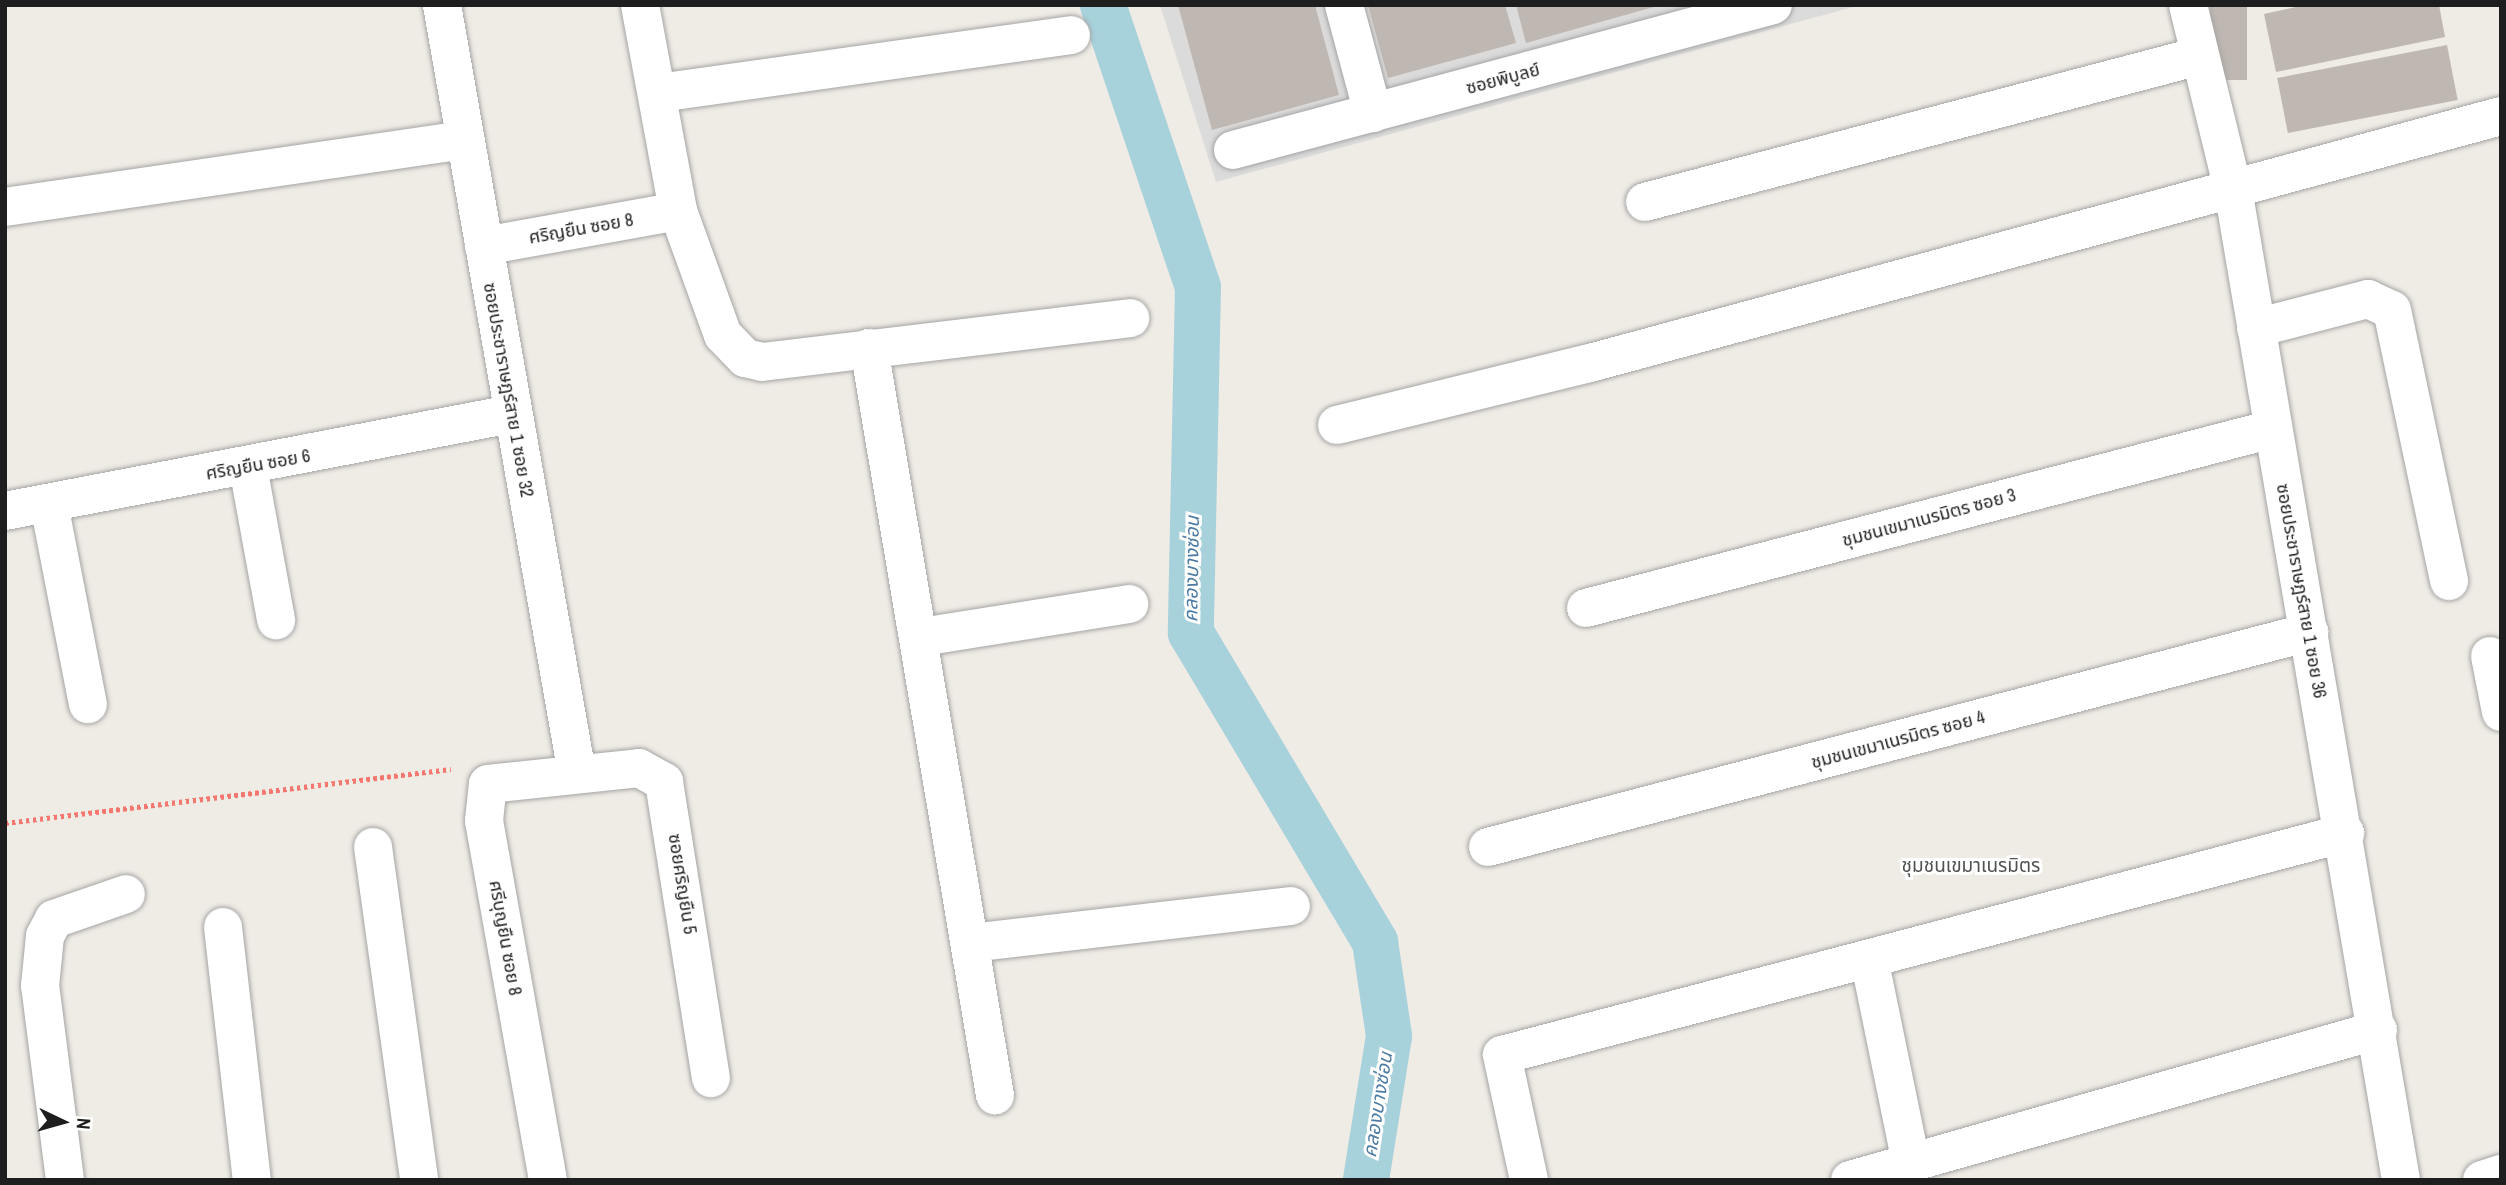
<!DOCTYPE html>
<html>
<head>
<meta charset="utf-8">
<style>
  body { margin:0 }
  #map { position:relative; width:2506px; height:1185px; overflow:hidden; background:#efebe5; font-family:"Archivo Narrow","Noto Sans Thai",sans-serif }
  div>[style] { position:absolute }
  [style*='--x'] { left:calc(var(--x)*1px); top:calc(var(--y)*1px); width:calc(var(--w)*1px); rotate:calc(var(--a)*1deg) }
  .residential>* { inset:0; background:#dcdbdb }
  .canal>* { height:46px; margin:-23px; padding:0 23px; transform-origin:23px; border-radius:23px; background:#a7d1db }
  .building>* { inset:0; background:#bfb7b1; transform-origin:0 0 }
  .path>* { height:4.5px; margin-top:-2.25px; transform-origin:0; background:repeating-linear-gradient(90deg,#f57870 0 3.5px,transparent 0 7px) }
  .roads { filter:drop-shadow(0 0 2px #a5a5a5) drop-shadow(0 0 2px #a5a5a5) }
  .street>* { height:38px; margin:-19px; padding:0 19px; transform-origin:19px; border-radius:19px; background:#fff }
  span { translate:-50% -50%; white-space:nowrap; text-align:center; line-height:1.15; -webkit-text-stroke:6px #fff; paint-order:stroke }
  .street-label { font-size:18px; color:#1e1e1e }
  .water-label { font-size:19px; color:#4b7aa3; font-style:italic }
  .neighbourhood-label { font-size:19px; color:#515151 }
  .frame { position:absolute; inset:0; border:7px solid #1e1e1e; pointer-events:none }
  .north { position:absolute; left:28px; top:1087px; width:70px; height:70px; -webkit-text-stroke:5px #fff; paint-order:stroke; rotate:95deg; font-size:19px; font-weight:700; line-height:28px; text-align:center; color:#1e1e1e }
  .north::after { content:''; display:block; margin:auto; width:24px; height:32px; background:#1e1e1e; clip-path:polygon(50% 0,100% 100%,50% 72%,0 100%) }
</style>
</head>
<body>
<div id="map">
  <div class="residential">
    <i style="clip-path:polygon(1160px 5px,1860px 5px,1216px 182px)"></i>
  </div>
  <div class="canal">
    <i style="--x:1103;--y:5;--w:298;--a:71.4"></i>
    <i style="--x:1198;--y:287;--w:346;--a:91.2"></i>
    <i style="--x:1191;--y:633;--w:360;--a:59.2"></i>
    <i style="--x:1375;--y:942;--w:95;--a:81.5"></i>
    <i style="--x:1389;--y:1036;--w:146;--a:99.1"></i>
  </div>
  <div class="building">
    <i style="clip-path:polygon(1178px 5px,1315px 5px,1339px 95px,1212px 130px)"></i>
    <i style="clip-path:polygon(1368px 5px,1505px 5px,1516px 43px,1388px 78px)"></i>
    <i style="clip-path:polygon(1516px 5px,1657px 5px,1657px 6px,1526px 43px)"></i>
    <i style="left:2210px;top:5px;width:37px;height:75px"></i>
    <i style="clip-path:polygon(2305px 5px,2439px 5px,2445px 37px,2276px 72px,2264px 14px)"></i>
    <i style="left:2447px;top:45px;width:56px;height:173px;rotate:79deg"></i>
  </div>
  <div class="path">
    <i style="--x:5;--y:823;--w:449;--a:-6.9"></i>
  </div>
  <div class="roads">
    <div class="street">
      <i style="--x:442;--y:5;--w:781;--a:80.04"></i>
      <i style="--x:640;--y:5;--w:209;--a:79.5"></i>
      <i style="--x:678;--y:211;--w:132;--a:70.1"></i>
      <i style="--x:723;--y:335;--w:32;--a:46"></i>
      <i style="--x:745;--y:358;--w:17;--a:13"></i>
      <i style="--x:762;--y:362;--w:371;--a:-6.8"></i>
      <i style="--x:1344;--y:5;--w:112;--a:75"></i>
      <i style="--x:2188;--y:5;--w:189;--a:76.3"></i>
      <i style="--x:2233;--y:189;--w:1005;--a:80.38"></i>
      <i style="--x:659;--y:93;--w:416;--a:-8"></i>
      <i style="--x:1233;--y:150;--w:559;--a:-15.03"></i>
      <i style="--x:1645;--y:202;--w:573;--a:-14.76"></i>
      <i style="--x:5;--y:207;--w:463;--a:-8.3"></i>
      <i style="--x:484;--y:246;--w:197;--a:-10.2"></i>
      <i style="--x:2256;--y:328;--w:116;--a:-14.5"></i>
      <i style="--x:2368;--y:299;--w:26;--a:25"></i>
      <i style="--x:2392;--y:310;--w:277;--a:78.1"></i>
      <i style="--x:869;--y:348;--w:758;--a:80.43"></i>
      <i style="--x:1337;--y:425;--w:260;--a:-13.8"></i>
      <i style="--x:1590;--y:363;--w:944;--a:-15.17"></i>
      <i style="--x:248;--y:467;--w:156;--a:79.6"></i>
      <i style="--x:49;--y:504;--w:204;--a:79"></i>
      <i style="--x:5;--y:511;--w:515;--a:-10.85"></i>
      <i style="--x:1586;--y:608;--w:709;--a:-14.62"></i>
      <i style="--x:921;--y:637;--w:211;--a:-9"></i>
      <i style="--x:2490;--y:656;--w:57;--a:78.9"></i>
      <i style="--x:373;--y:847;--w:336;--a:82.1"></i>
      <i style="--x:1488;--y:847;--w:849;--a:-14.67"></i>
      <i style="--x:223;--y:927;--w:255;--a:83.5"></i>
      <i style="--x:971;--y:943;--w:322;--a:-6.6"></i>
      <i style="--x:1870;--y:963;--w:204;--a:78.4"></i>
      <i style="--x:65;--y:1180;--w:196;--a:-97.3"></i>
      <i style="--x:40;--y:986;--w:50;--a:-84.3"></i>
      <i style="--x:45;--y:936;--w:19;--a:-62"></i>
      <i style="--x:54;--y:919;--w:76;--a:-19.1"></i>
      <i style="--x:548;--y:1180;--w:365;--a:-100.1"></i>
      <i style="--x:484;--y:821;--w:37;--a:-84"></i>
      <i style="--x:488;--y:784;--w:152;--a:-6"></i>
      <i style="--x:639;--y:768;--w:29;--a:29"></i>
      <i style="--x:664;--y:782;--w:300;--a:81"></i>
      <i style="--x:1529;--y:1180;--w:128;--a:-102.2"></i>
      <i style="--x:1502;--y:1055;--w:872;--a:-14.75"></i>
      <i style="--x:1850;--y:1180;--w:549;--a:-15.86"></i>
      <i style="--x:2482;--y:1180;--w:20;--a:-18"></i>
    </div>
  </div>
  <div class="street-label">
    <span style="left:1503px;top:79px;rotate:-15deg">ซอยพิบูลย์</span>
    <span style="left:581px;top:229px;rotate:-10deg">ศริญยืน ซอย 8</span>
    <span style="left:508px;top:390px;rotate:80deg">ซอยประชาราษฎร์สาย 1 ซอย 32</span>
    <span style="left:258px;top:465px;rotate:-10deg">ศริญยืน ซอย 6</span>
    <span style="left:1929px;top:518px;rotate:-15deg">ชุมชนเขมาเนรมิตร ซอย 3</span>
    <span style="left:2301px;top:591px;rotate:80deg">ซอยประชาราษฎร์สาย 1 ซอย 36</span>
    <span style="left:1898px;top:740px;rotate:-15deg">ชุมชนเขมาเนรมิตร ซอย 4</span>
    <span style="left:682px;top:884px;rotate:81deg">ซอยศริญยืน 5</span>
    <span style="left:505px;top:938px;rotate:80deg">ศรีบุญยืน ซอย 8</span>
  </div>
  <div class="water-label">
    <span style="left:1192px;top:569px;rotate:-89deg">คลองบางซ่อน</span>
    <span style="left:1378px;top:1105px;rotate:-81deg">คลองบางซ่อน</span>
  </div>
  <div class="neighbourhood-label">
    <span style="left:1971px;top:866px">ชุมชนเขมาเนรมิตร</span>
  </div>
  <div class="frame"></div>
  <div class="north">N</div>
</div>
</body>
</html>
